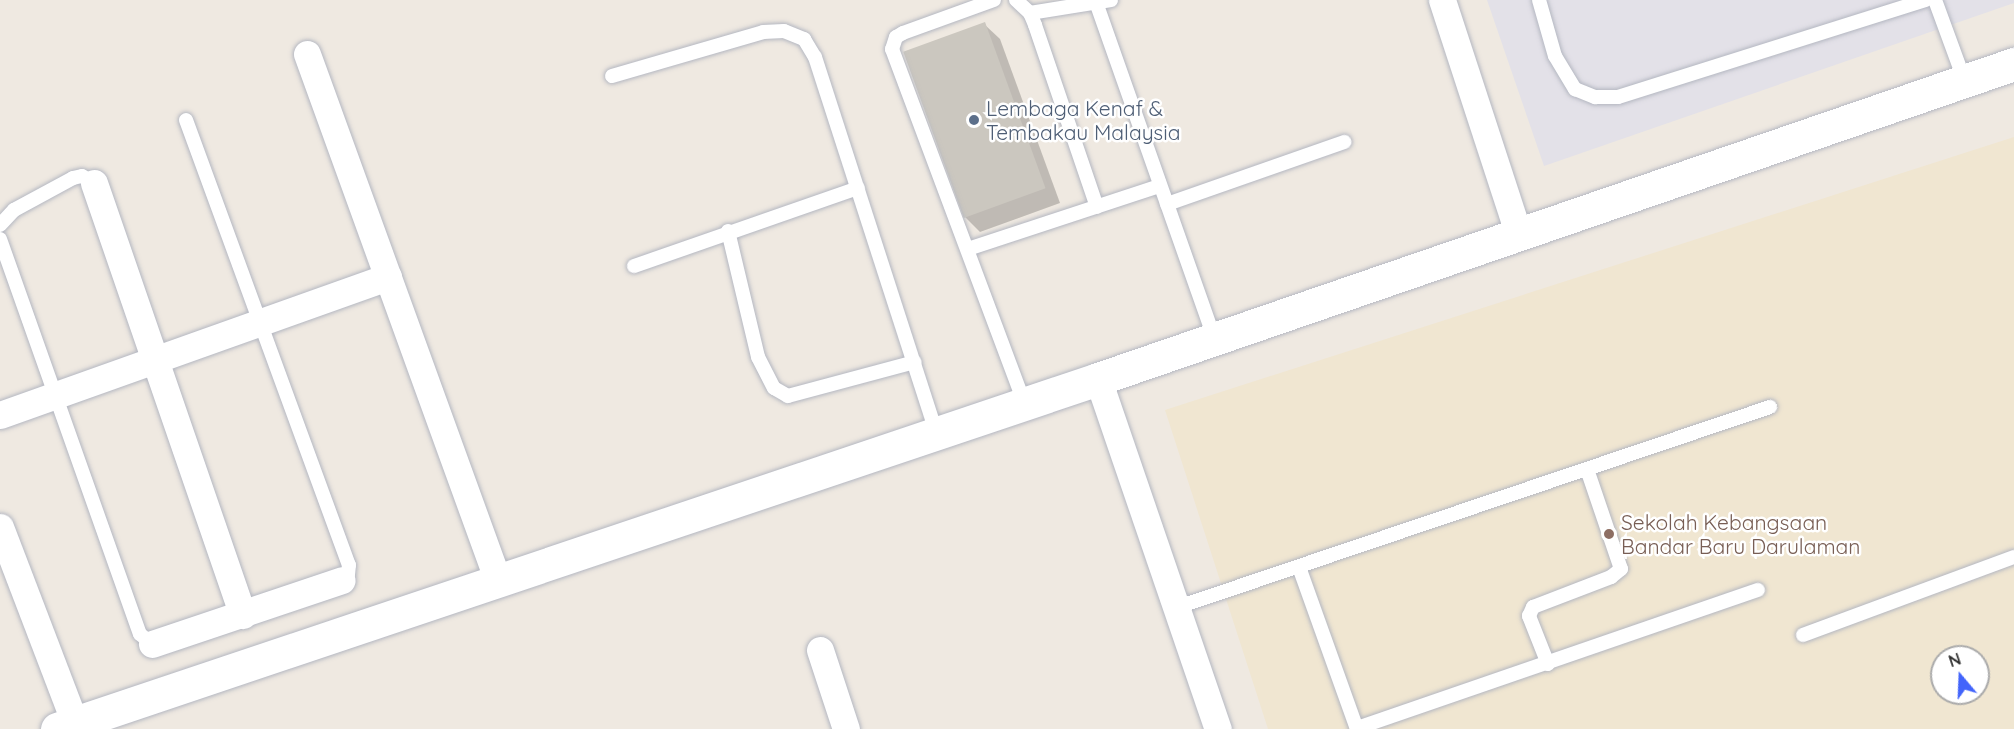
<!DOCTYPE html>
<html>
<head>
<meta charset="utf-8">
<style>
  body { margin:0 }
  #map { position:relative; width:2014px; height:729px; overflow:hidden; background:#efe9e1; font-family:Quicksand,sans-serif }
  div>[style] { position:absolute }
  [style*='--x'] { left:calc(var(--x)*1px); top:calc(var(--y)*1px); width:calc(var(--w)*1px); rotate:calc(var(--a)*1deg) }
  .industrial>* { inset:0; background:#e3e1e8 }
  .education>* { inset:0; background:#f0e6d1 }
  .shadow>* { inset:0; background:#0003 }
  .building>* { inset:0; background:#cbc7bf; transform-origin:0 0 }
  .roads { filter:drop-shadow(0 0 2px #b4b7c1) drop-shadow(0 0 2px #b4b7c1) }
  .lane>* { height:14px; margin:-7px; padding:0 7px; transform-origin:7px; border-radius:7px; background:#fff }
  .street>* { height:27px; margin:-13.5px; padding:0 13.5px; transform-origin:13.5px; border-radius:13.5px; background:#fff }
  .secondary>* { height:33px; margin:-16.5px; padding:0 16.5px; transform-origin:16.5px; border-radius:16.5px; background:#fff }
  .dots>* { width:16px; height:16px; translate:-50% -50%; box-sizing:border-box; border:3px solid #fff; border-radius:50% }
  span { translate:-50% -50%; white-space:nowrap; text-align:center; line-height:1.15; -webkit-text-stroke:5px #fff; paint-order:stroke }
  .service-label { font-size:21px; color:#4e5e75 }
  .left { translate:0 -50%; text-align:left }
  .education-label { font-size:21px; color:#785e54 }
  .north { position:absolute; left:1930px; top:645px; width:60px; height:60px; box-sizing:border-box; background:#fff; border:2px solid #ababab; border-radius:50%; rotate:341deg; font-size:16px; font-weight:700; line-height:24px; text-align:center; color:#2e2e2e }
  .north::after { content:''; display:block; margin:auto; width:21px; height:27px; background:#4264fb; clip-path:polygon(50% 0,100% 100%,50% 72%,0 100%) }
</style>
</head>
<body>
<div id="map">
  <div class="industrial">
    <i style="clip-path:polygon(1487px 0,2014px 0,2014px 3px,1544px 166px)"></i>
  </div>
  <div class="education">
    <i style="clip-path:polygon(evenodd,2014px 137px,2014px 729px,1268px 729px,1165px 410px,2014px 137px,1942px 657px,1978px 657px,1978px 693px,1942px 693px,1942px 657px)"></i>
  </div>
  <div class="shadow">
    <i style="clip-path:polygon(984px 24px,1000px 39px,1060px 203px,980px 232px,965px 217px)"></i>
  </div>
  <div class="building">
    <i style="left:985px;top:22px;width:177px;height:87px;rotate:70deg"></i>
  </div>
  <div class="roads">
    <div class="lane">
      <i style="--x:994;--y:0;--w:97;--a:160.1"></i>
      <i style="--x:903;--y:33;--w:8;--a:150"></i>
      <i style="--x:896;--y:37;--w:13;--a:108"></i>
      <i style="--x:892;--y:49;--w:377;--a:69.5"></i>
      <i style="--x:1016;--y:0;--w:19;--a:43"></i>
      <i style="--x:1030;--y:13;--w:13;--a:67"></i>
      <i style="--x:1035;--y:25;--w:192;--a:71.2"></i>
      <i style="--x:1539;--y:0;--w:58;--a:74.1"></i>
      <i style="--x:1555;--y:56;--w:39;--a:59"></i>
      <i style="--x:1575;--y:89;--w:22;--a:22"></i>
      <i style="--x:1595;--y:97;--w:23;--a:0"></i>
      <i style="--x:1618;--y:97;--w:323;--a:-17.5"></i>
      <i style="--x:1935;--y:0;--w:87;--a:69.9"></i>
      <i style="--x:1097;--y:5;--w:353;--a:70.6"></i>
      <i style="--x:1030;--y:13;--w:82;--a:-9.1"></i>
      <i style="--x:612;--y:76;--w:157;--a:-16.2"></i>
      <i style="--x:763;--y:32;--w:21;--a:-3"></i>
      <i style="--x:784;--y:31;--w:22;--a:22"></i>
      <i style="--x:804;--y:39;--w:21;--a:59"></i>
      <i style="--x:815;--y:57;--w:394;--a:72.1"></i>
      <i style="--x:186;--y:120;--w:474;--a:69.9"></i>
      <i style="--x:349;--y:565;--w:9;--a:96"></i>
      <i style="--x:348;--y:574;--w:8;--a:135"></i>
      <i style="--x:1167;--y:204;--w:188;--a:-19.3"></i>
      <i style="--x:0;--y:225;--w:21;--a:-47"></i>
      <i style="--x:14;--y:210;--w:67;--a:-28.5"></i>
      <i style="--x:73;--y:178;--w:9;--a:-13"></i>
      <i style="--x:82;--y:176;--w:14;--a:30"></i>
      <i style="--x:728;--y:231;--w:130;--a:76.6"></i>
      <i style="--x:758;--y:357;--w:35;--a:63"></i>
      <i style="--x:774;--y:388;--w:16;--a:30"></i>
      <i style="--x:788;--y:396;--w:131;--a:-15"></i>
      <i style="--x:0;--y:239;--w:419;--a:70.5"></i>
      <i style="--x:140;--y:634;--w:16;--a:40"></i>
      <i style="--x:968;--y:249;--w:202;--a:-18.2"></i>
      <i style="--x:634;--y:266;--w:237;--a:-19.2"></i>
      <i style="--x:1299;--y:567;--w:172;--a:70.3"></i>
      <i style="--x:1178;--y:607;--w:625;--a:-18.67"></i>
      <i style="--x:1803;--y:635;--w:225;--a:-20.3"></i>
      <i style="--x:1548;--y:664;--w:52;--a:-111.6"></i>
      <i style="--x:1529;--y:616;--w:10;--a:-66"></i>
      <i style="--x:1533;--y:607;--w:84;--a:-21"></i>
      <i style="--x:1611;--y:577;--w:13;--a:-39"></i>
      <i style="--x:1621;--y:569;--w:102;--a:-108.8"></i>
      <i style="--x:1357;--y:728;--w:424;--a:-19"></i>
    </div>
    <div class="street">
      <i style="--x:1442;--y:0;--w:247;--a:71.9"></i>
      <i style="--x:307;--y:54;--w:561;--a:70.08"></i>
      <i style="--x:94;--y:183;--w:457;--a:71"></i>
      <i style="--x:1098;--y:379;--w:370;--a:71.1"></i>
      <i style="--x:0;--y:415;--w:412;--a:-19.6"></i>
      <i style="--x:0;--y:527;--w:210;--a:69.1"></i>
      <i style="--x:152;--y:644;--w:200;--a:-18.6"></i>
      <i style="--x:820;--y:650;--w:83;--a:71.8"></i>
    </div>
    <div class="secondary">
      <i style="--x:57;--y:729;--w:1098;--a:-18.58"></i>
      <i style="--x:1098;--y:379;--w:969;--a:-18.98"></i>
    </div>
  </div>
  <div class="dots">
    <i style="left:974px;top:120px;background:#5c6f8a"></i>
    <i style="left:1609px;top:534px;background:#8d6e63"></i>
  </div>
  <div class="service-label">
    <span class="left" style="left:986px;top:120px">Lembaga Kenaf &amp;<br>Tembakau Malaysia</span>
  </div>
  <div class="education-label">
    <span class="left" style="left:1621px;top:534px">Sekolah Kebangsaan<br>Bandar Baru Darulaman</span>
  </div>
  <div class="north">N</div>
</div>
</body>
</html>
